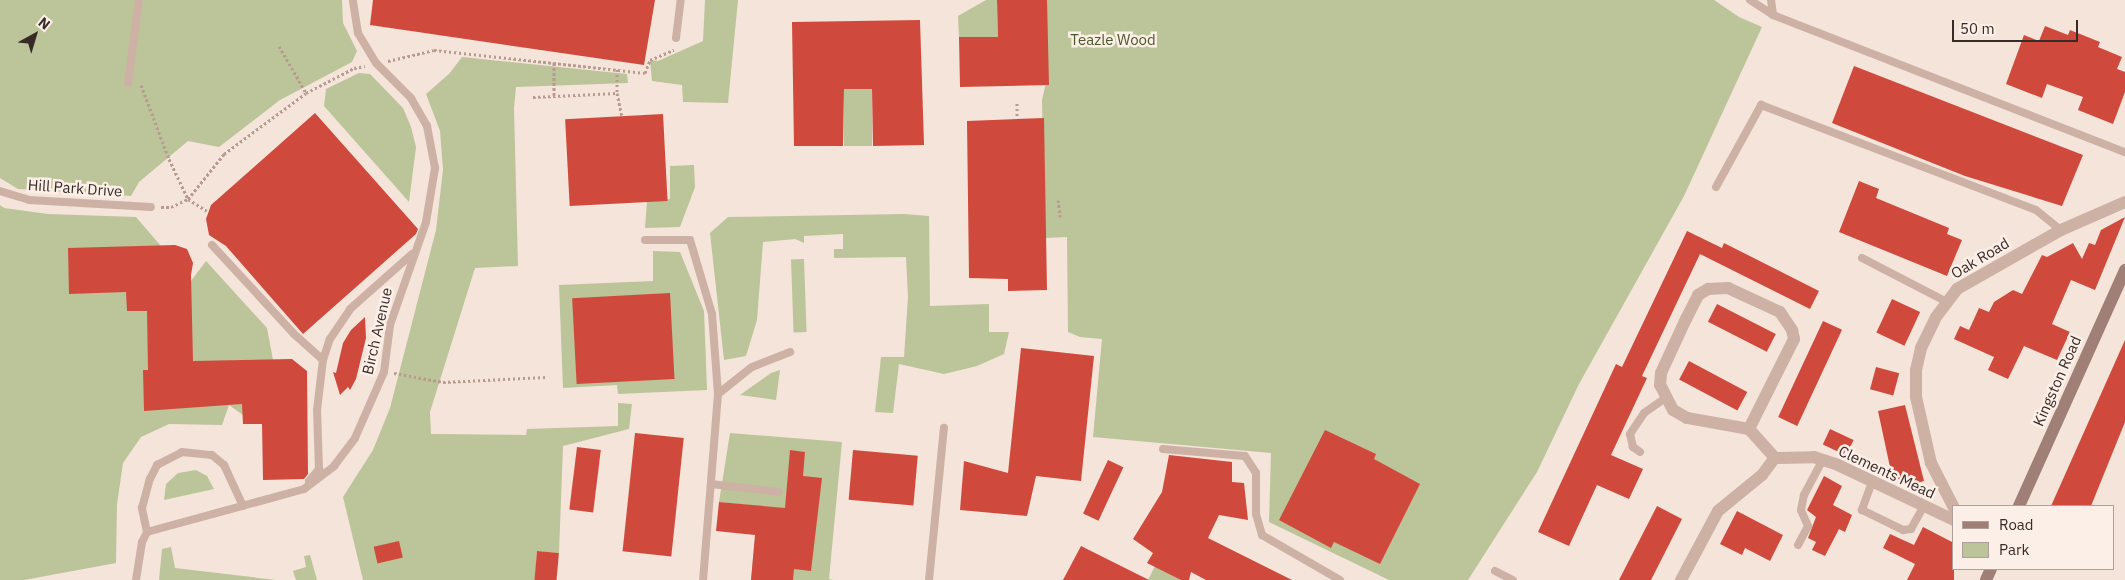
<!DOCTYPE html>
<html>
<head>
<meta charset="utf-8">
<style>
  body { margin:0 }
  #map { position:relative; width:2125px; height:580px; overflow:hidden; background:#f4e4da; font-family:"IBM Plex Sans",sans-serif }
  div>[style] { position:absolute }
  [style*='--x'] { left:calc(var(--x)*1px); top:calc(var(--y)*1px); width:calc(var(--w)*1px); rotate:calc(var(--a)*1deg) }
  .green>* { inset:0; background:#bcc499; transform-origin:0 0 }
  .building>* { inset:0; background:#cf4a3c; transform-origin:0 0 }
  .path>* { height:3px; margin-top:-1.5px; transform-origin:0; background:repeating-linear-gradient(90deg,#b89b8f 0 2.5px,transparent 0 5px) }
  .service>* { height:8px; margin:-4px; padding:0 4px; transform-origin:4px; border-radius:4px; background:#cdb1a5 }
  .minor>* { height:12px; margin:-6px; padding:0 6px; transform-origin:6px; border-radius:6px; background:#cdb1a5 }
  .secondary>* { height:12px; margin:-6px; padding:0 6px; transform-origin:6px; border-radius:6px; background:#a07f76 }
  span { translate:-50% -50%; white-space:nowrap; text-align:center; line-height:1.15; -webkit-text-stroke:5px #fbefe7; paint-order:stroke }
  .park-label { font-size:15px; color:#4d5829 }
  .street-label { font-size:15px; color:#382a27 }
  .legend { position:absolute; left:1952px; top:505px; width:162px; height:65px; box-sizing:border-box; background:#fbefe7; border:1px solid #ada09a; margin:0; padding:6px 9px; list-style:none; font-size:15px; color:#382a27 }
  .legend li { display:flex; align-items:center; gap:10px; height:25px }
  .legend b { width:25px; border:1px solid #ada09a }
  .north { position:absolute; left:10px; top:10px; width:50px; height:50px; -webkit-text-stroke:4px #fbefe7; paint-order:stroke; rotate:39deg; font-size:14px; font-weight:700; line-height:20px; text-align:center; color:#382a27 }
  .north::after { content:''; display:block; margin:auto; width:18px; height:22px; background:#382a27; clip-path:polygon(50% 0,100% 100%,50% 72%,0 100%) }
  .scale { position:absolute; left:1952px; top:20px; width:126px; height:22px; box-sizing:border-box; border:2px solid #382a27; border-top:0; padding-left:6px; font-size:15px; line-height:18px; white-space:nowrap; color:#382a27; -webkit-text-stroke:4px #fbefe7; paint-order:stroke }
</style>
</head>
<body>
<div id="map">
  <div class="green">
    <i style="clip-path:polygon(0 0,342px 0,343px 23px,357px 51px,352px 62px,280px 100px,219px 147px,188px 141px,139px 182px,131px 196px,18px 189px,0 178px)"></i>
    <i style="clip-path:polygon(705px 0,738px 0,728px 103px,683px 102px,682px 85px,652px 81px,650px 60px,658px 61px,703px 41px)"></i>
    <i style="clip-path:polygon(986px 0,997px 0,998px 37px,959px 37px,958px 16px)"></i>
    <i style="clip-path:polygon(1046px 0,1714px 0,1739px 17px,1762px 27px,1684px 196px,1579px 384px,1537px 472px,1468px 580px,1389px 580px,1269px 522px,1271px 453px,1093px 437px,1102px 339px,1080px 337px,1068px 332px,1067px 237px,1045px 238px,1042px 100px,1047px 79px)"></i>
    <i style="clip-path:polygon(462px 57px,627px 74px,628px 83px,516px 87px,514px 108px,518px 266px,475px 268px,430px 412px,431px 434px,526px 435px,527px 429px,618px 426px,618px 403px,632px 404px,629px 429px,563px 446px,559px 553px,537px 551px,535px 580px,363px 580px,343px 497px,373px 450px,390px 408px,436px 230px,443px 170px,440px 131px,426px 94px,449px 74px)"></i>
    <i style="clip-path:polygon(359px 73px,370px 74px,403px 108px,411px 127px,416px 147px,409px 202px,324px 106px,326px 89px)"></i>
    <i style="left:844px;top:89px;width:28px;height:57px"></i>
    <i style="clip-path:polygon(694px 165px,695px 187px,680px 227px,645px 228px,647px 201px,670px 199px,670px 166px)"></i>
    <i style="clip-path:polygon(0 205px,4px 208px,48px 214px,136px 217px,191px 281px,206px 261px,267px 328px,273px 360px,243px 415px,229px 405px,222px 425px,169px 424px,141px 437px,123px 463px,117px 504px,116px 563px,24px 580px,0 580px)"></i>
    <i style="clip-path:polygon(904px 214px,929px 216px,930px 306px,989px 304px,989px 332px,1009px 332px,1004px 354px,977px 366px,944px 374px,899px 364px,893px 413px,875px 412px,881px 357px,904px 357px,908px 297px,906px 257px,834px 258px,834px 249px,843px 249px,843px 234px,804px 236px,804px 243px,795px 239px,763px 242px,757px 320px,746px 356px,724px 360px,710px 233px,728px 217px)"></i>
    <i style="clip-path:polygon(653px 251px,680px 252px,704px 311px,707px 390px,618px 394px,617px 385px,563px 388px,559px 285px,653px 281px)"></i>
    <i style="left:804px;top:259px;width:73px;height:13px;rotate:88deg"></i>
    <i style="clip-path:polygon(780px 370px,776px 400px,740px 395px,771px 373px)"></i>
    <i style="clip-path:polygon(730px 433px,842px 442px,829px 579px,833px 580px,751px 580px,758px 506px,719px 502px)"></i>
    <i style="clip-path:polygon(196px 470px,207px 476px,214px 489px,164px 500px,166px 484px,178px 473px)"></i>
    <i style="clip-path:polygon(171px 547px,175px 568px,276px 580px,159px 580px,162px 549px)"></i>
    <i style="clip-path:polygon(310px 555px,317px 580px,296px 580px,293px 571px,306px 567px,304px 556px)"></i>
    <i style="clip-path:polygon(1155px 566px,1181px 580px,1148px 580px)"></i>
  </div>
  <div class="building">
    <i style="clip-path:polygon(373px 0,655px 0,644px 65px,370px 25px)"></i>
    <i style="clip-path:polygon(997px 0,1047px 0,1049px 85px,960px 87px,959px 37px,998px 37px)"></i>
    <i style="clip-path:polygon(920px 20px,924px 145px,873px 146px,872px 89px,844px 89px,843px 146px,794px 146px,792px 22px)"></i>
    <i style="clip-path:polygon(2045px 26px,2068px 35px,2070px 30px,2100px 42px,2098px 47px,2122px 57px,2117px 69px,2125px 72px,2125px 92px,2113px 124px,2078px 110px,2083px 97px,2047px 84px,2042px 98px,2006px 84px,2024px 35px,2039px 41px)"></i>
    <i style="clip-path:polygon(1854px 66px,2083px 155px,2062px 206px,1965px 176px,1832px 123px)"></i>
    <i style="clip-path:polygon(315px 113px,418px 229px,416px 234px,303px 334px,226px 246px,209px 235px,206px 219px,211px 205px)"></i>
    <i style="left:663px;top:114px;width:87px;height:98px;rotate:87deg"></i>
    <i style="clip-path:polygon(1044px 118px,1047px 290px,1008px 291px,1008px 279px,969px 278px,967px 121px)"></i>
    <i style="clip-path:polygon(1859px 181px,1879px 189px,1876px 198px,1949px 228px,1947px 234px,1962px 240px,1947px 276px,1839px 232px)"></i>
    <i style="clip-path:polygon(2125px 217px,2095px 290px,2071px 280px,2052px 324px,2070px 332px,2057px 360px,2024px 346px,2008px 379px,1988px 370px,1994px 357px,1954px 339px,1960px 326px,1969px 330px,1979px 308px,1989px 312px,1994px 302px,2013px 290px,2022px 294px,2042px 255px,2047px 257px,2073px 243px,2082px 259px,2089px 243px,2095px 245px,2101px 230px)"></i>
    <i style="clip-path:polygon(1687px 231px,1722px 248px,1724px 243px,1819px 291px,1810px 309px,1700px 254px,1642px 376px,1647px 378px,1611px 455px,1643px 469px,1629px 499px,1597px 485px,1569px 546px,1538px 532px,1616px 364px,1622px 367px)"></i>
    <i style="clip-path:polygon(175px 245px,187px 249px,193px 263px,191px 275px,193px 361px,292px 359px,307px 371px,308px 474px,304px 479px,263px 480px,262px 424px,243px 424px,242px 404px,144px 411px,143px 370px,148px 370px,147px 311px,127px 311px,126px 292px,69px 294px,68px 248px)"></i>
    <i style="left:670px;top:293px;width:86px;height:98px;rotate:87deg"></i>
    <i style="left:1892px;top:299px;width:31px;height:37px;rotate:25deg"></i>
    <i style="left:1717px;top:304px;width:66px;height:20px;rotate:27deg"></i>
    <i style="clip-path:polygon(365px 317px,366px 338px,356px 379px,350px 390px,348px 387px,340px 395px,333px 372px,336px 373px,343px 343px,351px 330px)"></i>
    <i style="left:1823px;top:321px;width:21px;height:106px;rotate:25deg"></i>
    <i style="clip-path:polygon(2125px 340px,2125px 422px,2091px 506px,2051px 506px)"></i>
    <i style="clip-path:polygon(1021px 348px,1094px 356px,1081px 481px,1036px 476px,1027px 516px,960px 510px,964px 461px,1008px 473px)"></i>
    <i style="left:1689px;top:361px;width:66px;height:21px;rotate:28deg"></i>
    <i style="left:1876px;top:367px;width:24px;height:23px;rotate:15deg"></i>
    <i style="clip-path:polygon(1905px 405px,1924px 481px,1904px 487px,1902px 478px,1893px 481px,1878px 411px)"></i>
    <i style="left:1830px;top:429px;width:26px;height:17px;rotate:25deg"></i>
    <i style="clip-path:polygon(1325px 430px,1376px 454px,1374px 459px,1420px 484px,1380px 564px,1334px 542px,1331px 548px,1279px 520px)"></i>
    <i style="left:635px;top:433px;width:49px;height:119px;rotate:6deg"></i>
    <i style="left:577px;top:447px;width:24px;height:63px;rotate:7deg"></i>
    <i style="clip-path:polygon(790px 450px,805px 452px,803px 476px,822px 478px,811px 571px,794px 569px,793px 580px,751px 580px,755px 535px,716px 531px,719px 502px,785px 508px)"></i>
    <i style="left:853px;top:450px;width:65px;height:50px;rotate:5deg"></i>
    <i style="clip-path:polygon(1169px 455px,1232px 462px,1232px 482px,1244px 483px,1248px 520px,1219px 515px,1208px 538px,1292px 580px,1206px 580px,1191px 572px,1189px 580px,1181px 580px,1147px 563px,1153px 553px,1133px 539px,1162px 492px)"></i>
    <i style="left:1108px;top:460px;width:17px;height:59px;rotate:25deg"></i>
    <i style="clip-path:polygon(1824px 476px,1842px 486px,1833px 505px,1852px 515px,1845px 532px,1839px 529px,1825px 556px,1812px 550px,1816px 542px,1808px 538px,1816px 517px,1807px 510px)"></i>
    <i style="clip-path:polygon(1657px 506px,1682px 519px,1651px 580px,1619px 580px)"></i>
    <i style="clip-path:polygon(1737px 511px,1783px 535px,1770px 561px,1745px 548px,1742px 555px,1720px 544px)"></i>
    <i style="clip-path:polygon(1923px 527px,1954px 543px,1954px 580px,1907px 580px,1915px 564px,1883px 548px,1890px 534px,1914px 545px)"></i>
    <i style="left:399px;top:541px;width:17px;height:26px;rotate:77deg"></i>
    <i style="clip-path:polygon(1081px 546px,1149px 580px,1063px 580px)"></i>
    <i style="left:537px;top:551px;width:22px;height:29px;rotate:5deg"></i>
  </div>
  <div class="path">
    <i style="--x:279;--y:46;--w:54;--a:60.1"></i>
    <i style="--x:388;--y:61;--w:47;--a:-13.4"></i>
    <i style="--x:434;--y:50;--w:212;--a:6.2"></i>
    <i style="--x:645;--y:73;--w:14;--a:-69"></i>
    <i style="--x:650;--y:60;--w:26;--a:-23"></i>
    <i style="--x:617;--y:69;--w:24;--a:90"></i>
    <i style="--x:141;--y:85;--w:79;--a:69.3"></i>
    <i style="--x:169;--y:159;--w:44;--a:64.6"></i>
    <i style="--x:188;--y:199;--w:22;--a:32"></i>
    <i style="--x:554;--y:95;--w:34;--a:-90"></i>
    <i style="--x:533;--y:97;--w:84;--a:-2.7"></i>
    <i style="--x:617;--y:93;--w:24;--a:78"></i>
    <i style="--x:1017;--y:103;--w:13;--a:90"></i>
    <i style="--x:1058;--y:200;--w:17;--a:83"></i>
    <i style="--x:161;--y:207;--w:10;--a:0"></i>
    <i style="--x:171;--y:207;--w:19;--a:-25"></i>
    <i style="--x:188;--y:199;--w:58;--a:-51.3"></i>
    <i style="--x:224;--y:154;--w:102;--a:-36.6"></i>
    <i style="--x:306;--y:93;--w:54;--a:-27.5"></i>
    <i style="--x:354;--y:68;--w:11;--a:-10"></i>
    <i style="--x:394;--y:373;--w:50;--a:10.4"></i>
    <i style="--x:443;--y:382;--w:104;--a:-2.8"></i>
  </div>
  <div class="service">
    <i style="--x:1750;--y:0;--w:27;--a:33"></i>
    <i style="--x:1773;--y:15;--w:378;--a:21.3"></i>
    <i style="--x:1771;--y:0;--w:15;--a:82"></i>
    <i style="--x:676;--y:38;--w:38;--a:-83"></i>
    <i style="--x:128;--y:83;--w:84;--a:-82.5"></i>
    <i style="--x:1716;--y:187;--w:94;--a:-61.2"></i>
    <i style="--x:1761;--y:105;--w:294;--a:20.9"></i>
    <i style="--x:2036;--y:210;--w:32;--a:39"></i>
    <i style="--x:0;--y:191;--w:30;--a:17"></i>
    <i style="--x:29;--y:200;--w:122;--a:3.3"></i>
    <i style="--x:645;--y:240;--w:45;--a:0"></i>
    <i style="--x:690;--y:240;--w:77;--a:73.4"></i>
    <i style="--x:712;--y:314;--w:80;--a:85.7"></i>
    <i style="--x:718;--y:394;--w:187;--a:94.6"></i>
    <i style="--x:212;--y:245;--w:121;--a:47.3"></i>
    <i style="--x:294;--y:334;--w:39;--a:42"></i>
    <i style="--x:1862;--y:258;--w:93;--a:27.4"></i>
    <i style="--x:718;--y:394;--w:43;--a:-38.5"></i>
    <i style="--x:752;--y:367;--w:41;--a:-21.5"></i>
    <i style="--x:1163;--y:449;--w:82;--a:4.9"></i>
    <i style="--x:1245;--y:456;--w:20;--a:57"></i>
    <i style="--x:1256;--y:473;--w:41;--a:90"></i>
    <i style="--x:1256;--y:514;--w:22;--a:74"></i>
    <i style="--x:1262;--y:535;--w:90;--a:30"></i>
    <i style="--x:1640;--y:452;--w:9;--a:-144"></i>
    <i style="--x:1633;--y:447;--w:13;--a:-103"></i>
    <i style="--x:1630;--y:434;--w:25;--a:-56"></i>
    <i style="--x:1644;--y:413;--w:24;--a:-35"></i>
    <i style="--x:309;--y:481;--w:16;--a:-50"></i>
    <i style="--x:319;--y:469;--w:59;--a:-91.9"></i>
    <i style="--x:317;--y:410;--w:50;--a:-83.2"></i>
    <i style="--x:323;--y:360;--w:22;--a:-72"></i>
    <i style="--x:330;--y:339;--w:36;--a:-56"></i>
    <i style="--x:350;--y:309;--w:83;--a:-41.6"></i>
    <i style="--x:1872;--y:482;--w:30;--a:110"></i>
    <i style="--x:1862;--y:510;--w:46;--a:26"></i>
    <i style="--x:1903;--y:530;--w:8;--a:-7"></i>
    <i style="--x:1911;--y:529;--w:25;--a:-61"></i>
    <i style="--x:711;--y:484;--w:68;--a:6.7"></i>
    <i style="--x:147;--y:532;--w:25;--a:-102"></i>
    <i style="--x:142;--y:508;--w:30;--a:-75"></i>
    <i style="--x:150;--y:479;--w:16;--a:-63"></i>
    <i style="--x:157;--y:465;--w:28;--a:-27"></i>
    <i style="--x:182;--y:452;--w:30;--a:6"></i>
    <i style="--x:212;--y:455;--w:16;--a:40"></i>
    <i style="--x:224;--y:465;--w:45;--a:65.1"></i>
    <i style="--x:1798;--y:545;--w:21;--a:-62"></i>
    <i style="--x:1808;--y:526;--w:17;--a:-114"></i>
    <i style="--x:1801;--y:510;--w:15;--a:-79"></i>
    <i style="--x:1804;--y:495;--w:40;--a:-62"></i>
    <i style="--x:1495;--y:571;--w:20;--a:27"></i>
    <i style="--x:136;--y:580;--w:38;--a:-81"></i>
    <i style="--x:142;--y:542;--w:11;--a:-63"></i>
    <i style="--x:147;--y:532;--w:163;--a:-15.3"></i>
    <i style="--x:304;--y:489;--w:38;--a:-37"></i>
    <i style="--x:334;--y:466;--w:35;--a:-53"></i>
    <i style="--x:355;--y:438;--w:72;--a:-66.3"></i>
    <i style="--x:384;--y:372;--w:47;--a:-82.7"></i>
    <i style="--x:390;--y:325;--w:109;--a:-70.7"></i>
    <i style="--x:426;--y:222;--w:55;--a:-80.5"></i>
    <i style="--x:435;--y:168;--w:43;--a:-100.8"></i>
    <i style="--x:427;--y:126;--w:32;--a:-120"></i>
    <i style="--x:411;--y:98;--w:49;--a:-135"></i>
    <i style="--x:376;--y:63;--w:35;--a:-121"></i>
    <i style="--x:358;--y:33;--w:33;--a:-99"></i>
    <i style="--x:929;--y:580;--w:153;--a:-84.4"></i>
  </div>
  <div class="minor">
    <i style="--x:1749;--y:429;--w:63;--a:-169.9"></i>
    <i style="--x:1687;--y:418;--w:16;--a:-150"></i>
    <i style="--x:1673;--y:410;--w:28;--a:-117"></i>
    <i style="--x:1660;--y:385;--w:12;--a:-85"></i>
    <i style="--x:1661;--y:373;--w:60;--a:-65.2"></i>
    <i style="--x:1686;--y:319;--w:27;--a:-63"></i>
    <i style="--x:1698;--y:295;--w:12;--a:-31"></i>
    <i style="--x:1708;--y:289;--w:20;--a:-3"></i>
    <i style="--x:1728;--y:288;--w:57;--a:24.8"></i>
    <i style="--x:1780;--y:312;--w:22;--a:56"></i>
    <i style="--x:1792;--y:330;--w:9;--a:77"></i>
    <i style="--x:1794;--y:339;--w:101;--a:116.6"></i>
    <i style="--x:1749;--y:429;--w:39;--a:48"></i>
    <i style="--x:1954;--y:508;--w:51;--a:-117.1"></i>
    <i style="--x:1931;--y:463;--w:68;--a:-102.8"></i>
    <i style="--x:1916;--y:397;--w:27;--a:-90"></i>
    <i style="--x:1916;--y:370;--w:23;--a:-77"></i>
    <i style="--x:1921;--y:348;--w:34;--a:-64"></i>
    <i style="--x:1936;--y:317;--w:35;--a:-53"></i>
    <i style="--x:1957;--y:289;--w:120;--a:-29.6"></i>
    <i style="--x:2061;--y:230;--w:70;--a:-23.6"></i>
    <i style="--x:1681;--y:580;--w:78;--a:-61.8"></i>
    <i style="--x:1718;--y:511;--w:57;--a:-39.3"></i>
    <i style="--x:1762;--y:475;--w:21;--a:-53"></i>
    <i style="--x:1775;--y:458;--w:39;--a:-1"></i>
    <i style="--x:1814;--y:457;--w:25;--a:18"></i>
    <i style="--x:1838;--y:465;--w:128;--a:25.4"></i>
  </div>
  <div class="secondary">
    <i style="--x:2019;--y:506;--w:259;--a:-65.8"></i>
    <i style="--x:1986;--y:580;--w:12;--a:-66"></i>
  </div>
  <div class="park-label">
    <span style="left:1113px;top:40px">Teazle Wood</span>
  </div>
  <div class="street-label">
    <span style="left:75px;top:188px;rotate:4deg">Hill Park Drive</span>
    <span style="left:1980px;top:258px;rotate:-31deg">Oak Road</span>
    <span style="left:377px;top:331px;rotate:-77deg">Birch Avenue</span>
    <span style="left:2057px;top:381px;rotate:-66deg">Kingston Road</span>
    <span style="left:1887px;top:472px;rotate:25deg">Clements Mead</span>
  </div>
  <ul class="legend">
  <li><b style="height:6px;background:#a07f76"></b>Road</li>
  <li><b style="height:14px;background:#bcc499"></b>Park</li>
  </ul>
  <div class="north">N</div>
  <div class="scale">50 m</div>
</div>
</body>
</html>
